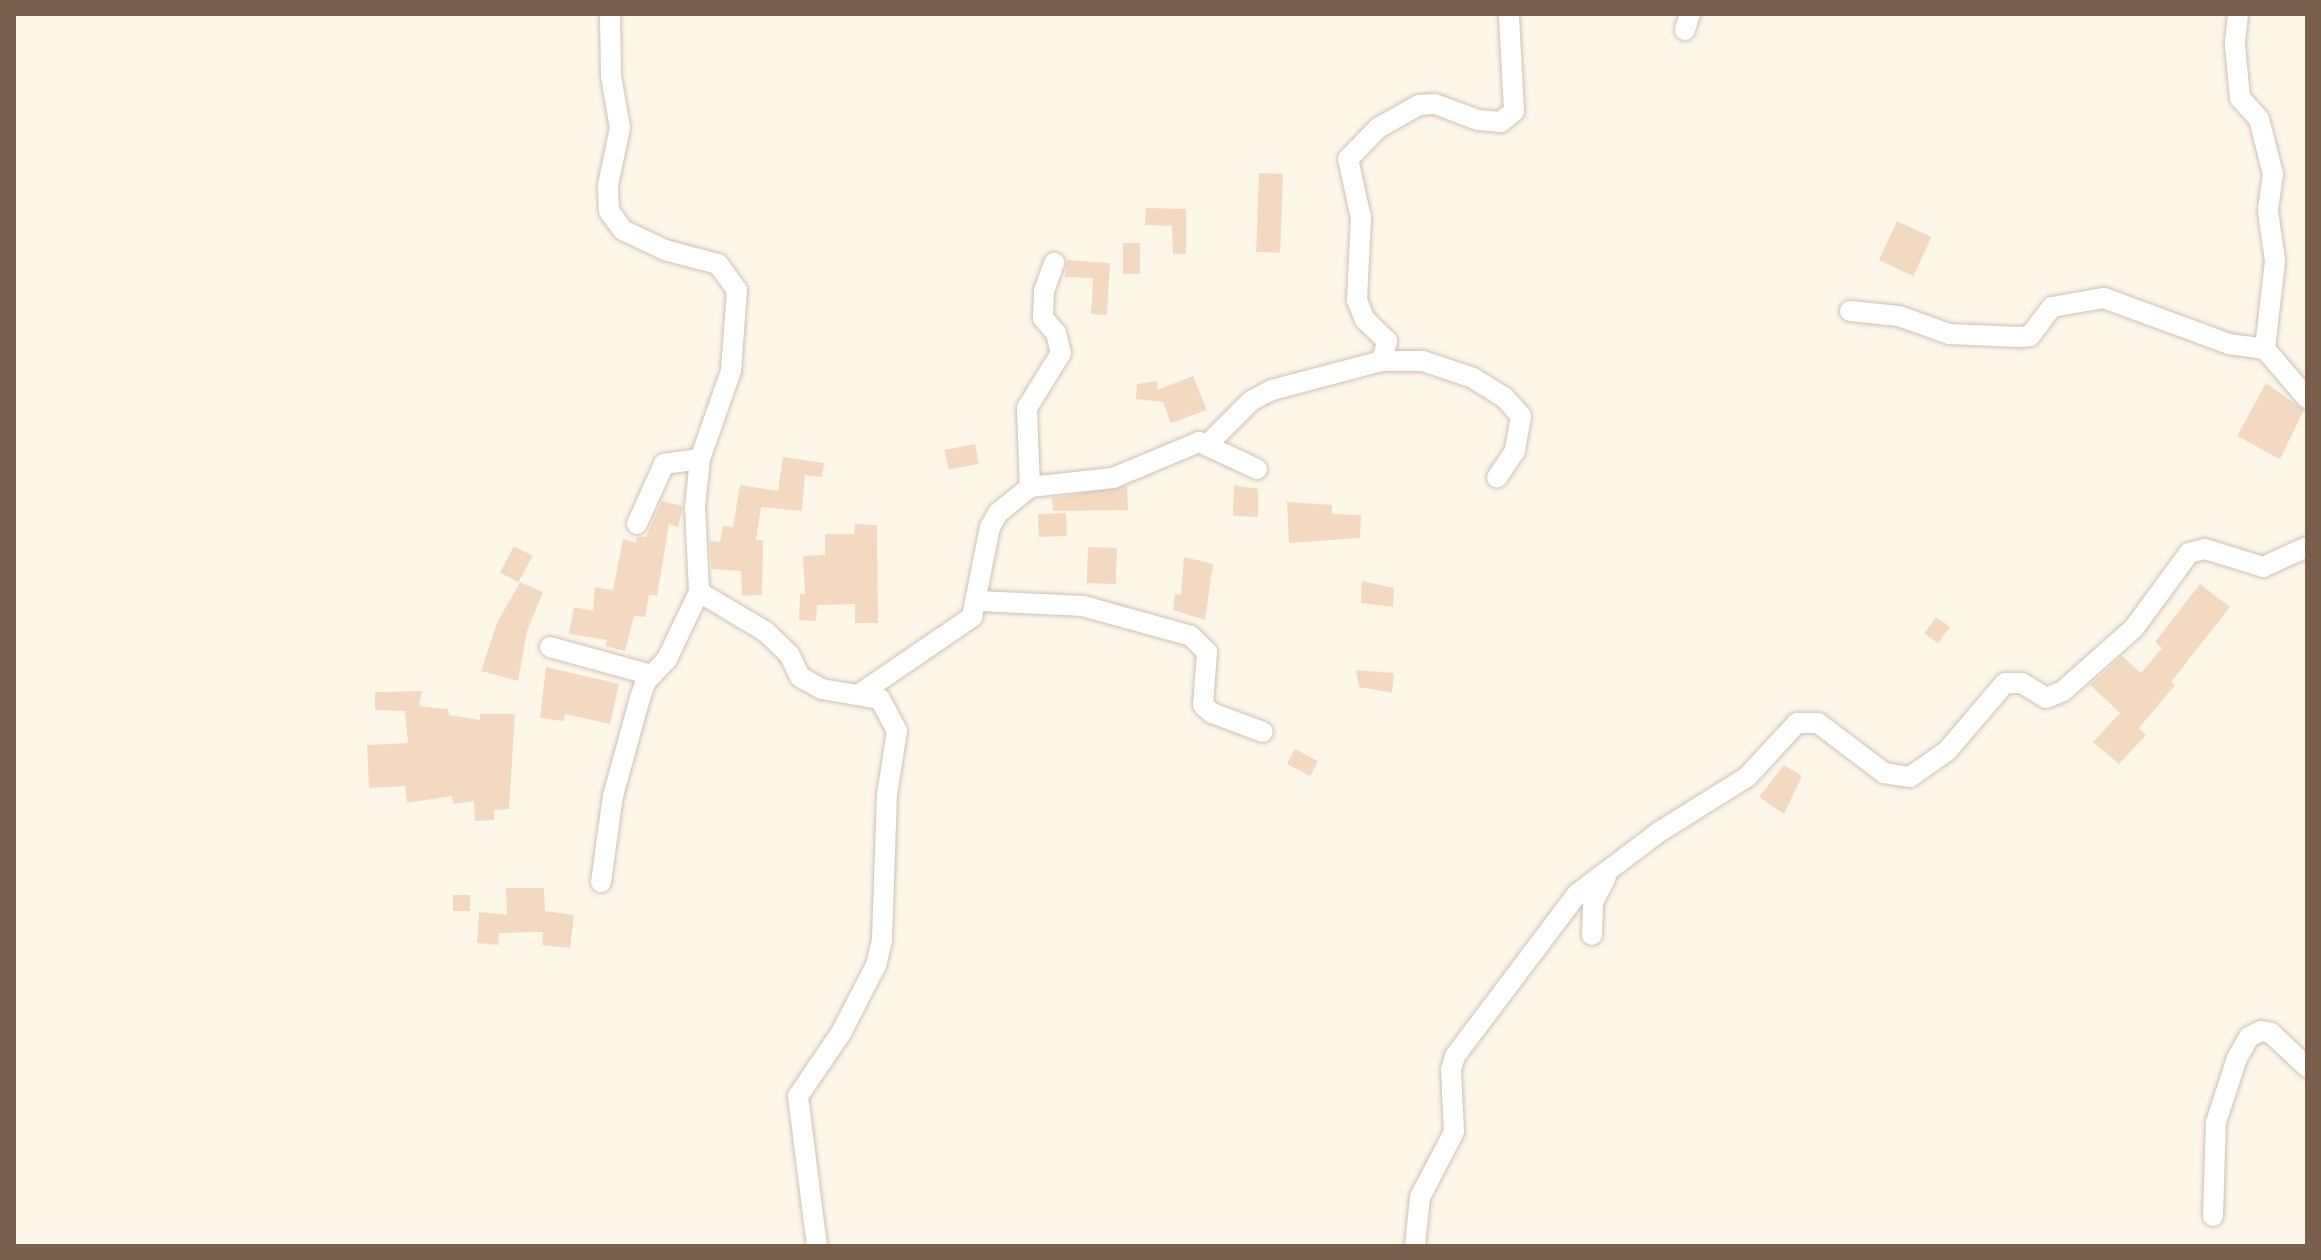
<!DOCTYPE html>
<html>
<head>
<meta charset="utf-8">
<style>
  body { margin:0 }
  #map { position:relative; width:2321px; height:1260px; overflow:hidden; background:#fdf7ea; font-family:Cabin,sans-serif }
  div>[style] { position:absolute }
  [style*='--x'] { left:calc(var(--x)*1px); top:calc(var(--y)*1px); width:calc(var(--w)*1px); rotate:calc(var(--a)*1deg) }
  .building>* { inset:0; background:#f3d9c2; transform-origin:0 0 }
  .roads { filter:drop-shadow(0 0 2px #d0c0af) drop-shadow(0 0 2px #d0c0af) }
  .minor>* { height:20px; margin:-10px; padding:0 10px; transform-origin:10px; border-radius:10px; background:#fff }
  span { translate:-50% -50%; white-space:nowrap; text-align:center; line-height:1.15; -webkit-text-stroke:6px #fffbf1; paint-order:stroke }
  .frame { position:absolute; inset:0; border:16px solid #79604c; pointer-events:none }
</style>
</head>
<body>
<div id="map">
  <div class="building">
    <i style="left:1259px;top:173px;width:24px;height:79px;rotate:2deg"></i>
    <i style="clip-path:polygon(1146px 208px,1186px 209px,1186px 254px,1173px 254px,1172px 226px,1145px 225px)"></i>
    <i style="left:1897px;top:221px;width:38px;height:43px;rotate:25deg"></i>
    <i style="left:1123px;top:243px;width:17px;height:31px"></i>
    <i style="clip-path:polygon(1067px 260px,1110px 263px,1107px 315px,1091px 314px,1093px 278px,1065px 277px)"></i>
    <i style="clip-path:polygon(1193px 376px,1207px 410px,1171px 423px,1163px 402px,1136px 399px,1137px 384px,1158px 381px,1157px 390px)"></i>
    <i style="clip-path:polygon(2266px 383px,2304px 410px,2280px 459px,2237px 436px)"></i>
    <i style="left:975px;top:444px;width:20px;height:31px;rotate:79deg"></i>
    <i style="clip-path:polygon(783px 457px,824px 463px,822px 477px,805px 475px,802px 511px,761px 507px,756px 540px,763px 540px,762px 595px,742px 596px,741px 571px,711px 569px,710px 541px,720px 542px,723px 526px,733px 527px,740px 485px,778px 491px)"></i>
    <i style="clip-path:polygon(1234px 485px,1258px 489px,1258px 517px,1233px 516px)"></i>
    <i style="clip-path:polygon(1127px 486px,1128px 510px,1053px 511px,1052px 498px)"></i>
    <i style="clip-path:polygon(662px 501px,682px 506px,682px 510px,678px 527px,669px 524px,657px 596px,649px 595px,645px 617px,634px 616px,625px 651px,605px 646px,607px 640px,569px 634px,574px 607px,593px 611px,595px 587px,613px 590px,623px 539px,636px 543px,637px 537px,646px 537px)"></i>
    <i style="clip-path:polygon(1287px 502px,1332px 505px,1332px 514px,1361px 515px,1360px 538px,1289px 543px)"></i>
    <i style="left:1066px;top:513px;width:23px;height:28px;rotate:88deg"></i>
    <i style="clip-path:polygon(855px 524px,877px 525px,878px 623px,855px 623px,855px 604px,817px 605px,816px 621px,799px 620px,800px 594px,805px 594px,803px 556px,825px 555px,825px 534px,854px 534px)"></i>
    <i style="left:514px;top:546px;width:21px;height:30px;rotate:28deg"></i>
    <i style="left:1088px;top:547px;width:29px;height:36px;rotate:2deg"></i>
    <i style="clip-path:polygon(1184px 557px,1213px 564px,1205px 620px,1173px 610px,1175px 594px,1181px 595px)"></i>
    <i style="clip-path:polygon(1362px 581px,1394px 588px,1393px 607px,1361px 603px)"></i>
    <i style="clip-path:polygon(520px 582px,543px 592px,527px 631px,518px 681px,481px 671px,497px 623px)"></i>
    <i style="clip-path:polygon(2200px 584px,2230px 607px,2171px 682px,2175px 685px,2139px 728px,2146px 735px,2119px 764px,2093px 742px,2120px 713px,2090px 685px,2122px 656px,2141px 673px,2162px 648px,2155px 642px)"></i>
    <i style="left:1936px;top:617px;width:17px;height:20px;rotate:36deg"></i>
    <i style="clip-path:polygon(546px 667px,619px 684px,610px 724px,565px 714px,564px 721px,540px 718px)"></i>
    <i style="clip-path:polygon(1356px 670px,1394px 673px,1392px 693px,1359px 687px)"></i>
    <i style="clip-path:polygon(422px 691px,419px 706px,448px 709px,449px 715px,480px 720px,480px 714px,515px 714px,509px 809px,494px 810px,494px 820px,475px 821px,474px 801px,453px 804px,452px 796px,407px 803px,405px 786px,369px 788px,367px 745px,408px 743px,405px 711px,375px 710px,375px 692px)"></i>
    <i style="left:1295px;top:749px;width:26px;height:17px;rotate:28deg"></i>
    <i style="clip-path:polygon(1784px 765px,1802px 776px,1784px 814px,1759px 797px)"></i>
    <i style="clip-path:polygon(506px 888px,544px 888px,545px 911px,574px 915px,570px 948px,542px 945px,543px 932px,499px 933px,498px 945px,477px 943px,479px 912px,507px 915px)"></i>
    <i style="left:453px;top:895px;width:17px;height:16px"></i>
  </div>
  <div class="roads">
    <div class="minor">
      <i style="--x:610;--y:14;--w:62;--a:89.1"></i>
      <i style="--x:611;--y:76;--w:53;--a:80.2"></i>
      <i style="--x:620;--y:128;--w:58;--a:101.9"></i>
      <i style="--x:608;--y:185;--w:26;--a:88"></i>
      <i style="--x:609;--y:211;--w:24;--a:54"></i>
      <i style="--x:623;--y:230;--w:47;--a:25.5"></i>
      <i style="--x:665;--y:250;--w:55;--a:14.8"></i>
      <i style="--x:718;--y:264;--w:32;--a:54"></i>
      <i style="--x:737;--y:290;--w:81;--a:94.2"></i>
      <i style="--x:731;--y:371;--w:93;--a:109.4"></i>
      <i style="--x:700;--y:459;--w:48;--a:95.9"></i>
      <i style="--x:695;--y:507;--w:85;--a:87.3"></i>
      <i style="--x:699;--y:592;--w:78;--a:30.8"></i>
      <i style="--x:766;--y:632;--w:32;--a:44"></i>
      <i style="--x:789;--y:654;--w:25;--a:64"></i>
      <i style="--x:800;--y:677;--w:25;--a:29"></i>
      <i style="--x:822;--y:689;--w:59;--a:9.8"></i>
      <i style="--x:880;--y:699;--w:36;--a:62"></i>
      <i style="--x:897;--y:731;--w:65;--a:98.9"></i>
      <i style="--x:887;--y:795;--w:145;--a:92"></i>
      <i style="--x:882;--y:940;--w:26;--a:103"></i>
      <i style="--x:876;--y:965;--w:76;--a:117.2"></i>
      <i style="--x:841;--y:1033;--w:76;--a:124.3"></i>
      <i style="--x:798;--y:1096;--w:151;--a:82.8"></i>
      <i style="--x:2238;--y:14;--w:31;--a:96"></i>
      <i style="--x:2235;--y:45;--w:53;--a:84.6"></i>
      <i style="--x:2240;--y:98;--w:28;--a:48"></i>
      <i style="--x:2259;--y:119;--w:57;--a:75.7"></i>
      <i style="--x:2273;--y:174;--w:37;--a:98"></i>
      <i style="--x:2268;--y:211;--w:50;--a:82"></i>
      <i style="--x:2275;--y:261;--w:89;--a:96.5"></i>
      <i style="--x:2265;--y:349;--w:65;--a:49.4"></i>
      <i style="--x:1685;--y:30;--w:17;--a:-73"></i>
      <i style="--x:1850;--y:311;--w:49;--a:5.8"></i>
      <i style="--x:1899;--y:316;--w:53;--a:19.8"></i>
      <i style="--x:1949;--y:334;--w:71;--a:2.4"></i>
      <i style="--x:2020;--y:337;--w:10;--a:-6"></i>
      <i style="--x:2030;--y:336;--w:36;--a:-53"></i>
      <i style="--x:2052;--y:307;--w:53;--a:-9.8"></i>
      <i style="--x:2104;--y:298;--w:133;--a:20.2"></i>
      <i style="--x:2229;--y:344;--w:36;--a:8"></i>
      <i style="--x:1382;--y:361;--w:21;--a:-76"></i>
      <i style="--x:1387;--y:341;--w:30;--a:-136"></i>
      <i style="--x:1365;--y:320;--w:22;--a:-112"></i>
      <i style="--x:1357;--y:300;--w:82;--a:-87.2"></i>
      <i style="--x:1361;--y:218;--w:60;--a:-102.4"></i>
      <i style="--x:1348;--y:159;--w:43;--a:-45.9"></i>
      <i style="--x:1378;--y:128;--w:47;--a:-29.3"></i>
      <i style="--x:1419;--y:105;--w:16;--a:-4"></i>
      <i style="--x:1435;--y:104;--w:46;--a:20.4"></i>
      <i style="--x:1478;--y:120;--w:23;--a:5"></i>
      <i style="--x:1501;--y:122;--w:17;--a:-40"></i>
      <i style="--x:1514;--y:111;--w:97;--a:-93"></i>
      <i style="--x:1209;--y:443;--w:59;--a:-45"></i>
      <i style="--x:1251;--y:401;--w:24;--a:-28"></i>
      <i style="--x:1272;--y:390;--w:114;--a:-14.8"></i>
      <i style="--x:1382;--y:361;--w:41;--a:0"></i>
      <i style="--x:1423;--y:361;--w:53;--a:18.8"></i>
      <i style="--x:1473;--y:378;--w:36;--a:32"></i>
      <i style="--x:1504;--y:397;--w:25;--a:48"></i>
      <i style="--x:1521;--y:416;--w:36;--a:100"></i>
      <i style="--x:1515;--y:451;--w:32;--a:124"></i>
      <i style="--x:1030;--y:487;--w:79;--a:-92.2"></i>
      <i style="--x:1027;--y:408;--w:65;--a:-58.3"></i>
      <i style="--x:1061;--y:353;--w:21;--a:-104"></i>
      <i style="--x:1056;--y:333;--w:20;--a:-131"></i>
      <i style="--x:1043;--y:318;--w:27;--a:-88"></i>
      <i style="--x:1044;--y:291;--w:30;--a:-70"></i>
      <i style="--x:637;--y:524;--w:66;--a:-65.8"></i>
      <i style="--x:664;--y:464;--w:36;--a:-8"></i>
      <i style="--x:979;--y:601;--w:104;--a:2.8"></i>
      <i style="--x:1083;--y:606;--w:112;--a:15.5"></i>
      <i style="--x:1191;--y:636;--w:23;--a:45"></i>
      <i style="--x:1207;--y:652;--w:53;--a:94.3"></i>
      <i style="--x:1203;--y:705;--w:12;--a:42"></i>
      <i style="--x:1212;--y:713;--w:54;--a:20.4"></i>
      <i style="--x:550;--y:647;--w:106;--a:15.4"></i>
      <i style="--x:861;--y:693;--w:135;--a:-34.4"></i>
      <i style="--x:972;--y:617;--w:92;--a:-78.7"></i>
      <i style="--x:990;--y:527;--w:16;--a:-60"></i>
      <i style="--x:998;--y:513;--w:41;--a:-39.1"></i>
      <i style="--x:1030;--y:487;--w:83;--a:-6.2"></i>
      <i style="--x:1113;--y:478;--w:93;--a:-22.7"></i>
      <i style="--x:1199;--y:442;--w:64;--a:25"></i>
      <i style="--x:601;--y:882;--w:87;--a:-82.1"></i>
      <i style="--x:613;--y:796;--w:102;--a:-74.6"></i>
      <i style="--x:640;--y:698;--w:18;--a:-71"></i>
      <i style="--x:646;--y:681;--w:30;--a:-46"></i>
      <i style="--x:667;--y:659;--w:74;--a:-64.5"></i>
      <i style="--x:1592;--y:935;--w:33;--a:-88"></i>
      <i style="--x:1593;--y:902;--w:27;--a:-62"></i>
      <i style="--x:2213;--y:1216;--w:94;--a:-88.2"></i>
      <i style="--x:2216;--y:1122;--w:67;--a:-71.8"></i>
      <i style="--x:2237;--y:1058;--w:24;--a:-60"></i>
      <i style="--x:2249;--y:1037;--w:13;--a:-27"></i>
      <i style="--x:2261;--y:1031;--w:10;--a:11"></i>
      <i style="--x:2271;--y:1033;--w:50;--a:43.4"></i>
      <i style="--x:1415;--y:1246;--w:49;--a:-84.2"></i>
      <i style="--x:1420;--y:1197;--w:73;--a:-62.4"></i>
      <i style="--x:1454;--y:1132;--w:62;--a:-92.8"></i>
      <i style="--x:1451;--y:1070;--w:15;--a:-74"></i>
      <i style="--x:1455;--y:1056;--w:203;--a:-53"></i>
      <i style="--x:1577;--y:894;--w:103;--a:-37.1"></i>
      <i style="--x:1659;--y:832;--w:104;--a:-32"></i>
      <i style="--x:1747;--y:777;--w:74;--a:-47.2"></i>
      <i style="--x:1797;--y:723;--w:21;--a:0"></i>
      <i style="--x:1818;--y:723;--w:83;--a:37.1"></i>
      <i style="--x:1884;--y:773;--w:26;--a:9"></i>
      <i style="--x:1910;--y:777;--w:45;--a:-35.1"></i>
      <i style="--x:1947;--y:751;--w:89;--a:-49.5"></i>
      <i style="--x:2005;--y:683;--w:17;--a:0"></i>
      <i style="--x:2022;--y:683;--w:28;--a:32"></i>
      <i style="--x:2046;--y:698;--w:18;--a:-22"></i>
      <i style="--x:2063;--y:691;--w:95;--a:-41.6"></i>
      <i style="--x:2134;--y:628;--w:93;--a:-53.7"></i>
      <i style="--x:2189;--y:553;--w:16;--a:-14"></i>
      <i style="--x:2205;--y:549;--w:61;--a:17.2"></i>
      <i style="--x:2263;--y:567;--w:48;--a:-24.4"></i>
    </div>
  </div>
  <div class="frame"></div>
</div>
</body>
</html>
